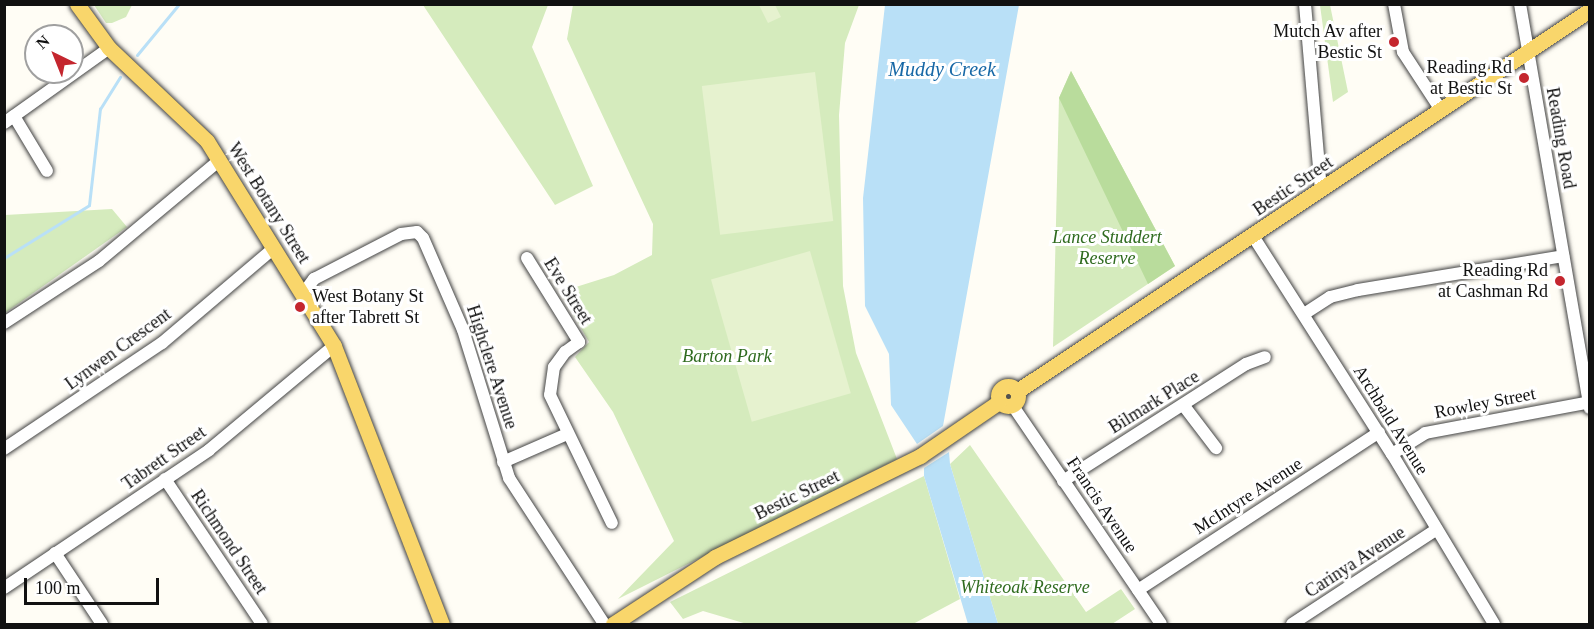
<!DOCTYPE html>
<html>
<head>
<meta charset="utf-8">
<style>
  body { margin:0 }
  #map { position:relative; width:1594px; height:629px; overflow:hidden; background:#fffdf5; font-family:Georgia,serif }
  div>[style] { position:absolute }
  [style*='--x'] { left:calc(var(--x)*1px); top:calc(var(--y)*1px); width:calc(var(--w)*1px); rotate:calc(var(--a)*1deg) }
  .green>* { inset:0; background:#d5ebbd }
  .forest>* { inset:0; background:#b9dc9c }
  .pitch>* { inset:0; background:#e6f2cf; transform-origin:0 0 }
  .water>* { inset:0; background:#b9e0f7 }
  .stream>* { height:3px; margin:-1.5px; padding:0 1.5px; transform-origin:1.5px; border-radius:1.5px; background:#b9e0f7 }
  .roads { filter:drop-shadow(0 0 2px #444) drop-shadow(0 0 2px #444) }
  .minor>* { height:12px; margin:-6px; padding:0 6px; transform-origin:6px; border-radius:6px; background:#fff }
  .major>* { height:15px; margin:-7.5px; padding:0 7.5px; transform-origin:7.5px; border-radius:7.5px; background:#f9d66b }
  .major>.ring { margin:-7.5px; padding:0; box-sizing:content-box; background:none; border:15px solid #f9d66b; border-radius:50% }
  .dots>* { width:16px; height:16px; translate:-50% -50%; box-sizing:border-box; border:3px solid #fff; border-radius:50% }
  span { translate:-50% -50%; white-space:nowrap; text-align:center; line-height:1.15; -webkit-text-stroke:6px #fff; paint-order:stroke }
  .poi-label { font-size:18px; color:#111 }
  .right { translate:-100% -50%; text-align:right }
  .left { translate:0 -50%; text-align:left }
  .street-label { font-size:18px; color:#111 }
  .park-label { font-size:18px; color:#2f6b1f; font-style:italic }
  .water-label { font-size:20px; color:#1768a6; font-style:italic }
  .frame { position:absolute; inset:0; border:6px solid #111; pointer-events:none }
  .north { position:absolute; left:24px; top:24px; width:60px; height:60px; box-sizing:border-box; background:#fff; border:2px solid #a0a0a0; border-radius:50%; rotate:317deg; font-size:16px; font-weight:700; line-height:24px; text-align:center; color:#111 }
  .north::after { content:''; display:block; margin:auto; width:21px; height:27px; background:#c4262e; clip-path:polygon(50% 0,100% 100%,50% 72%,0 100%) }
  .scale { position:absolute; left:24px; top:578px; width:135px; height:27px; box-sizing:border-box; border:3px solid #111; border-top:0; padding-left:8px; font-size:18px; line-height:21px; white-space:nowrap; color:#111; -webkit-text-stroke:4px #fff; paint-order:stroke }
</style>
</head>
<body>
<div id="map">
  <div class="green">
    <i style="clip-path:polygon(94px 5px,132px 5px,126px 17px,112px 23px,106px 23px)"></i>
    <i style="clip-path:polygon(423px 5px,548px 5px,532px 47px,593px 186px,555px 205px)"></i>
    <i style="clip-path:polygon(573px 5px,859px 5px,845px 43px,839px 115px,843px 286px,856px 353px,897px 459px,618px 599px,674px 541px,613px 412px,575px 357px,589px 342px,560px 292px,614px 275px,652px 255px,653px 224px,567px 39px)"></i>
    <i style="clip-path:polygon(1320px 5px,1330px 5px,1348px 92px,1333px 102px)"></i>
    <i style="clip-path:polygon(1071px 71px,1175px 266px,1053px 347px,1059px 98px)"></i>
    <i style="clip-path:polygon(112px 209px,127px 227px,5px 313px,5px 215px)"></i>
    <i style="clip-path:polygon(970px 445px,1086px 612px,1121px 589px,1135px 609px,1112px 624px,998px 624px,950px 464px)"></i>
    <i style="clip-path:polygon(924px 476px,960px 599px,913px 624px,747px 624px,703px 611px,683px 619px,670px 602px)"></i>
  </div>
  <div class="forest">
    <i style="clip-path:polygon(1071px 71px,1175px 266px,1148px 284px,1059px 98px)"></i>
  </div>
  <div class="pitch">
    <i style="clip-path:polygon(759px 5px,775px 5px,781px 17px,768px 23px)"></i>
    <i style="left:815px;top:72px;width:150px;height:114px;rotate:83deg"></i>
    <i style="left:810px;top:251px;width:148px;height:103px;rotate:74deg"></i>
  </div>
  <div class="water">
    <i style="clip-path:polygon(885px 5px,1019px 5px,943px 426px,917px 444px,891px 405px,889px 354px,865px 306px,863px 198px)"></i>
    <i style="clip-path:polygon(949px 452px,950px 464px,998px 624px,968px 624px,924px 476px,924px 468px)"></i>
  </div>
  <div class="stream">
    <i style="--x:137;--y:55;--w:66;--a:-50.5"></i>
    <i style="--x:4;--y:258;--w:100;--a:-31.9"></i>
    <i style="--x:89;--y:205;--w:97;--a:-83.5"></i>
    <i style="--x:100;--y:109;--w:38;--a:-58"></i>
  </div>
  <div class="roads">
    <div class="minor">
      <i style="--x:1305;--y:4;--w:187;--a:85.1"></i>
      <i style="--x:1394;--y:4;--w:49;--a:79.4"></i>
      <i style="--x:1403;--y:52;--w:69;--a:56.8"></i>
      <i style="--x:1520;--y:4;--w:410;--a:80.2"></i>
      <i style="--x:14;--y:116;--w:64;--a:59"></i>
      <i style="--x:4;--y:123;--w:129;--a:-35.5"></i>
      <i style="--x:1253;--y:236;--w:259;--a:57.5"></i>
      <i style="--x:1392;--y:454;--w:198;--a:59"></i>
      <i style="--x:527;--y:258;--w:99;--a:58.2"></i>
      <i style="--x:579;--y:342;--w:17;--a:144"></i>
      <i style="--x:565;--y:352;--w:19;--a:126"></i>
      <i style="--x:554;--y:367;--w:28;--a:98"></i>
      <i style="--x:550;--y:395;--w:142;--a:64.2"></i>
      <i style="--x:303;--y:294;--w:19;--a:-54"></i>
      <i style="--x:314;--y:279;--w:98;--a:-27.3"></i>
      <i style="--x:401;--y:234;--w:16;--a:-7"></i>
      <i style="--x:417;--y:232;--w:8;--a:45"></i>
      <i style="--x:423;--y:238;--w:100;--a:66.5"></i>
      <i style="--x:463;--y:330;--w:155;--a:72.7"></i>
      <i style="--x:509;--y:478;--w:174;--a:56.9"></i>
      <i style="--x:1304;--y:314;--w:31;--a:-33"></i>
      <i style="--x:1330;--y:297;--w:29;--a:-14"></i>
      <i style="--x:1358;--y:290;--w:208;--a:-9.4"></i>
      <i style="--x:4;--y:323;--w:113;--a:-33.1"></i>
      <i style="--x:99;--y:261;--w:158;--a:-39.9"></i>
      <i style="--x:1013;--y:406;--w:263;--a:55.8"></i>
      <i style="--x:1184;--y:406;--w:53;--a:52.7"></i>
      <i style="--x:4;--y:449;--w:190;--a:-33.9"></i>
      <i style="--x:162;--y:343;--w:147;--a:-40.3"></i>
      <i style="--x:1392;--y:454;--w:39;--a:-32"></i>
      <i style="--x:1425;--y:433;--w:168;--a:-10.6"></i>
      <i style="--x:503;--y:462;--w:70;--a:-23.6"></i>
      <i style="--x:165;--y:479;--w:174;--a:56.2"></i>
      <i style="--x:1063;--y:481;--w:217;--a:-32.6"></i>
      <i style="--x:1246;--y:364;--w:20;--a:-20"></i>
      <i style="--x:55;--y:553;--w:85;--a:56.5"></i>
      <i style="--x:4;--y:588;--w:247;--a:-33.9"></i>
      <i style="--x:209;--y:450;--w:163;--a:-39.8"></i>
      <i style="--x:1138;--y:590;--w:288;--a:-33.2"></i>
      <i style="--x:1292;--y:624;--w:173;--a:-33.2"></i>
    </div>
    <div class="major">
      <i style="--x:77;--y:4;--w:54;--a:54"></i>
      <i style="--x:109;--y:48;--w:135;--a:43.5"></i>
      <i style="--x:207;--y:141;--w:241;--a:58.2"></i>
      <i style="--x:334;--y:346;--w:298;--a:68.8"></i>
      <i class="ring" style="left:998px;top:386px;width:5px;height:5px"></i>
      <i style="--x:1017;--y:391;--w:688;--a:-33.62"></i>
      <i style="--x:613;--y:624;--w:122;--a:-33.3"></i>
      <i style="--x:715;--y:557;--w:229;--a:-26.2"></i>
      <i style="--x:920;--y:456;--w:96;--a:-34.4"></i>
    </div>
  </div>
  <div class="dots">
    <i style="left:1394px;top:42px;background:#c4262e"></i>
    <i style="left:1524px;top:78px;background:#c4262e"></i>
    <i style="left:1560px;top:281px;background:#c4262e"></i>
    <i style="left:300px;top:307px;background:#c4262e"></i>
  </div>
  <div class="poi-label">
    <span class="right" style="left:1382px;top:42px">Mutch Av after<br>Bestic St</span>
    <span class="right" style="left:1512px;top:78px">Reading Rd<br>at Bestic St</span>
    <span class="right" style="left:1548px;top:281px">Reading Rd<br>at Cashman Rd</span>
    <span class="left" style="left:312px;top:307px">West Botany St<br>after Tabrett St</span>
  </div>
  <div class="street-label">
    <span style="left:1561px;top:138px;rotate:80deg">Reading Road</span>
    <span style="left:1293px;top:186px;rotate:-34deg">Bestic Street</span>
    <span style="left:269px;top:203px;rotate:58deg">West Botany Street</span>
    <span style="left:568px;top:291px;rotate:58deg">Eve Street</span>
    <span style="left:118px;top:349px;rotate:-36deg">Lynwen Crescent</span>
    <span style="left:492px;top:367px;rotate:72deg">Highclere Avenue</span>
    <span style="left:1154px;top:402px;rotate:-32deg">Bilmark Place</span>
    <span style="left:1485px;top:403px;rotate:-11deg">Rowley Street</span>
    <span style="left:1391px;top:420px;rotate:58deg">Archbald Avenue</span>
    <span style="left:164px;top:458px;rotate:-35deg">Tabrett Street</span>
    <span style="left:797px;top:495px;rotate:-26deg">Bestic Street</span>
    <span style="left:1248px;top:496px;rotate:-33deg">McIntyre Avenue</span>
    <span style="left:1102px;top:505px;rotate:56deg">Francis Avenue</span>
    <span style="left:229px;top:542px;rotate:56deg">Richmond Street</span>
    <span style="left:1355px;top:562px;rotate:-33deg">Carinya Avenue</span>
  </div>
  <div class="park-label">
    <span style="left:1107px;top:248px">Lance Studdert<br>Reserve</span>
    <span style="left:727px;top:356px">Barton Park</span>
    <span style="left:1025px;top:587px">Whiteoak Reserve</span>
  </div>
  <div class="water-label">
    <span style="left:942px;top:69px">Muddy Creek</span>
  </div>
  <div class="frame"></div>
  <div class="north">N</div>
  <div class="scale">100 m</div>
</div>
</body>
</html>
